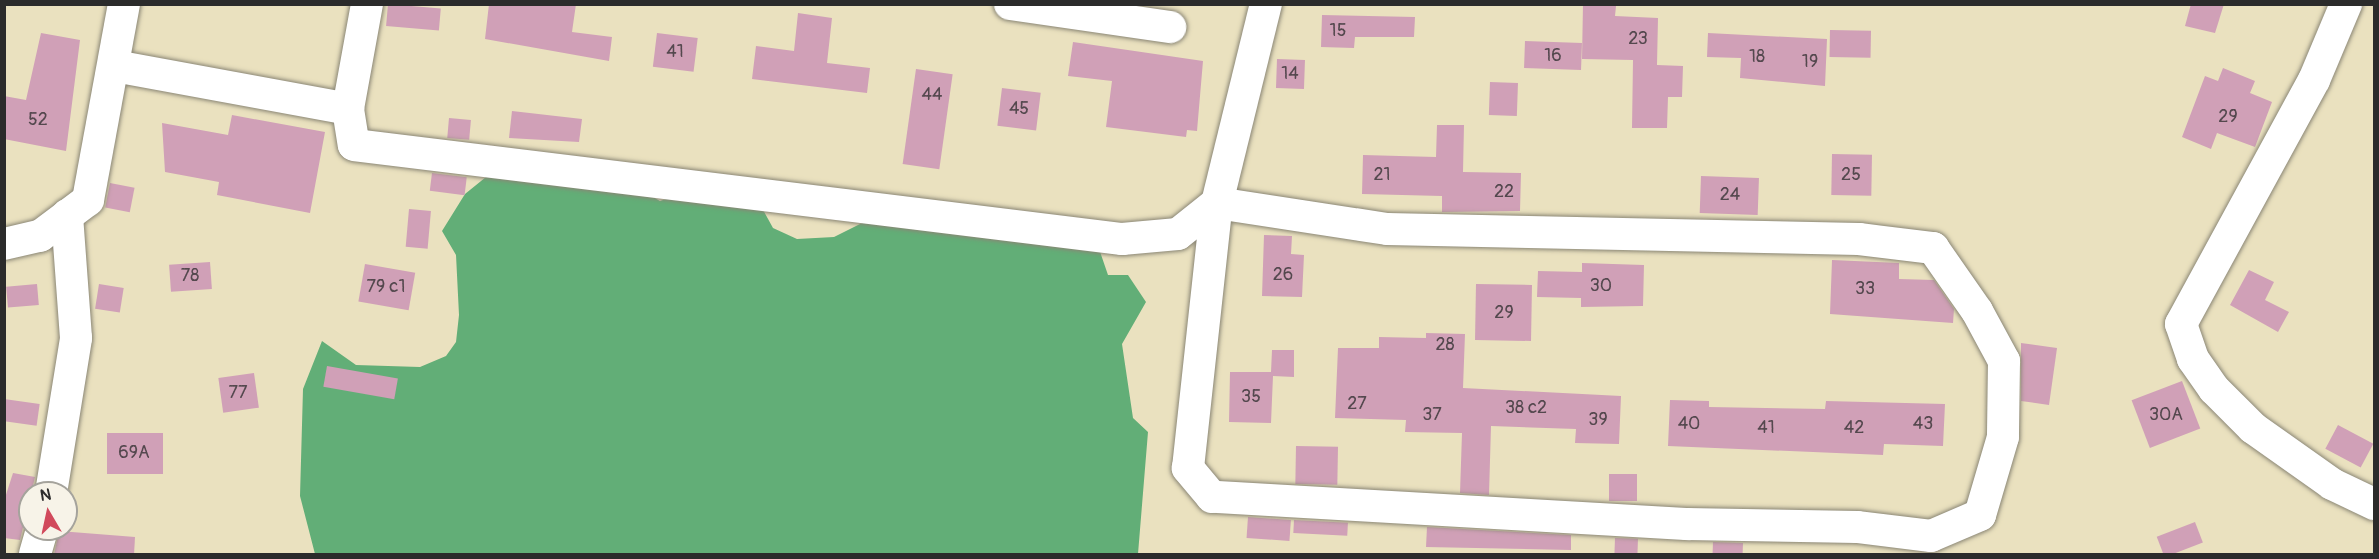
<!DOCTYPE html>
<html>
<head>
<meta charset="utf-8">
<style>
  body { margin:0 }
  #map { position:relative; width:2379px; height:559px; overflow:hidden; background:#eae1bf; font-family:Pangolin,sans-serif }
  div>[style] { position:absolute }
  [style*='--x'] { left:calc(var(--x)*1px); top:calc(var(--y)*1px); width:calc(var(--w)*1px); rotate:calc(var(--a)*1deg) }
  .forest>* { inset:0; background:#62ae77 }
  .building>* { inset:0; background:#d0a0b7; transform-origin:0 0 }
  .roads { filter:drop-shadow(0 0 2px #8a8675) drop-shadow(0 0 2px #8a8675) }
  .minor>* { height:32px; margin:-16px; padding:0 16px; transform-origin:16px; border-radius:16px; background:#fff }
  span { translate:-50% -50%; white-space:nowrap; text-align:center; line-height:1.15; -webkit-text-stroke:4.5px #f7f3e8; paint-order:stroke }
  .number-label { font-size:18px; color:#54484e }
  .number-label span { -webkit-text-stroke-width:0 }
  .frame { position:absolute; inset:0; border:6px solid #2b2b2b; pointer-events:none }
  .north { position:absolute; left:18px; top:481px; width:60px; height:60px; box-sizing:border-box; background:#f7f3e8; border:2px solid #a5a39c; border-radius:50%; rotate:351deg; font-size:16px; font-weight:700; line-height:24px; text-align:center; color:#2b2b2b }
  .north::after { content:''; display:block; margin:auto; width:21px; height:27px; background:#d1495b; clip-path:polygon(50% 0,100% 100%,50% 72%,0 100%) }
</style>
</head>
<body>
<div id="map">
  <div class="forest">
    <i style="clip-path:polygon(486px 177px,630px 184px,660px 201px,675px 196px,762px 208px,773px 228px,797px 239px,834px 237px,864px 222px,1095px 237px,1108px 275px,1128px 275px,1146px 302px,1122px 344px,1133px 418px,1148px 432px,1138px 554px,315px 554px,300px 496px,303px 389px,322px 341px,356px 365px,420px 367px,446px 356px,456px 342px,459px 315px,456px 255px,442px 231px,465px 194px)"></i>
  </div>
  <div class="building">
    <i style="left:388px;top:4px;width:53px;height:22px;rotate:5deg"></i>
    <i style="clip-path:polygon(489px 4px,576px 4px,572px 32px,612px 37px,609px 61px,485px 39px)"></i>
    <i style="clip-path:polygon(1583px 4px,1616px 6px,1615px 16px,1658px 18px,1657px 65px,1683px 66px,1682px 97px,1668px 97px,1667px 128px,1632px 128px,1633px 60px,1582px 59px)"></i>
    <i style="clip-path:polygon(2191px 4px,2224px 4px,2215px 33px,2185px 26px)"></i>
    <i style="clip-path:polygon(798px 13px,832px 18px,827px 63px,870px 68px,867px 93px,752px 79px,756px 46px,794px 51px)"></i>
    <i style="clip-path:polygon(1322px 15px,1415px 17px,1414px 37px,1355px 37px,1354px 48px,1321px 47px)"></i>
    <i style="left:1830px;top:30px;width:41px;height:27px;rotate:1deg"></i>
    <i style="clip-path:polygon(41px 33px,80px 40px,66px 151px,4px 139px,4px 96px,26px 100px)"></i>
    <i style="left:657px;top:33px;width:41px;height:34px;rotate:7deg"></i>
    <i style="clip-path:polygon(1708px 33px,1827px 39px,1825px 86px,1740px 78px,1741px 58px,1707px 57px)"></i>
    <i style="left:1525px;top:41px;width:57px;height:27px;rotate:2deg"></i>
    <i style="clip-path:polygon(1073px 42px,1203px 61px,1197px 131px,1187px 130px,1186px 137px,1106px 127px,1112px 81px,1068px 76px)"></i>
    <i style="left:1277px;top:59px;width:28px;height:29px;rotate:2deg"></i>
    <i style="clip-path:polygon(2223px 68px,2255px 81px,2250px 93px,2272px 102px,2255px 147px,2217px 133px,2211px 149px,2182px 137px,2205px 76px,2218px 81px)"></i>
    <i style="left:916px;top:69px;width:37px;height:96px;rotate:8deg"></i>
    <i style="left:1490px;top:82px;width:28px;height:33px;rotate:2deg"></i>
    <i style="left:1002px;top:88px;width:39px;height:38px;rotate:7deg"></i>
    <i style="clip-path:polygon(512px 111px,582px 119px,579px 142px,509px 138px)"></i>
    <i style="clip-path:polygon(232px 115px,325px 132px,310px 213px,217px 195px,219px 182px,165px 172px,162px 123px,228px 135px)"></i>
    <i style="left:449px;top:118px;width:22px;height:20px;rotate:5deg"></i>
    <i style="clip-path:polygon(1437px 125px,1464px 125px,1463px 172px,1521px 173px,1520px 211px,1442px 212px,1442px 196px,1362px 194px,1363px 155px,1436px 157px)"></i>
    <i style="left:1832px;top:154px;width:40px;height:41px;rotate:1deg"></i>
    <i style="left:432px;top:173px;width:35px;height:18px;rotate:7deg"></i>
    <i style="left:1701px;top:176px;width:58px;height:37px;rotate:2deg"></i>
    <i style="left:110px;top:183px;width:25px;height:25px;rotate:11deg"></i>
    <i style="left:409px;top:209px;width:22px;height:38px;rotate:5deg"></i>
    <i style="clip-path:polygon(1264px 235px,1292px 236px,1291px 254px,1304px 255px,1302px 297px,1262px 296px)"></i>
    <i style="clip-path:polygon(1832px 260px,1899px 263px,1899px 279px,1934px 280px,1954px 309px,1953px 323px,1830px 314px)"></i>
    <i style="left:210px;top:262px;width:27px;height:41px;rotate:86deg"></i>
    <i style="clip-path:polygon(1582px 263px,1644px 265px,1643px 306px,1581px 307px,1581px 298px,1537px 297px,1538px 271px,1582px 272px)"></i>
    <i style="left:365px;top:264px;width:51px;height:38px;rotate:10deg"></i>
    <i style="clip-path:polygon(2249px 270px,2274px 282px,2265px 300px,2289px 312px,2278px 332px,2230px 305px)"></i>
    <i style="left:37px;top:284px;width:21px;height:31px;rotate:85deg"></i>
    <i style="left:99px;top:284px;width:25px;height:25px;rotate:9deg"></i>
    <i style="left:1476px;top:284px;width:56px;height:56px;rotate:1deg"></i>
    <i style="clip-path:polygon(1426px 333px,1465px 334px,1463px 388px,1621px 396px,1619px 444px,1575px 443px,1576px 429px,1491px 426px,1489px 495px,1460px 493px,1462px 433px,1405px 432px,1406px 420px,1335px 418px,1338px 348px,1379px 348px,1379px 337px,1426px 338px)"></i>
    <i style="clip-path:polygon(2021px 343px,2057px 348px,2049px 405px,2021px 401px)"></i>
    <i style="clip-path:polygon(1272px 350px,1294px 350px,1294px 377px,1273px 376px,1271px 423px,1229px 422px,1230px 372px,1271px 372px)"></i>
    <i style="left:327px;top:366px;width:72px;height:21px;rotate:10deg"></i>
    <i style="left:254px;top:373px;width:35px;height:36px;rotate:82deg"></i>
    <i style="left:2182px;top:381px;width:51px;height:54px;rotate:69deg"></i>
    <i style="left:4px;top:399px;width:36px;height:22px;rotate:8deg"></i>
    <i style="clip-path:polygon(1670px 400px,1709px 401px,1709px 407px,1825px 409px,1826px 401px,1945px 404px,1943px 446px,1884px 444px,1883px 455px,1668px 446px)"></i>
    <i style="left:2338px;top:425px;width:40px;height:27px;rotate:28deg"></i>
    <i style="left:107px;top:433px;width:56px;height:41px"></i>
    <i style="left:1296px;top:446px;width:42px;height:38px;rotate:1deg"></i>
    <i style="clip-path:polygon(13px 473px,35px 477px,20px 540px,4px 538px,4px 501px)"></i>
    <i style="left:1609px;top:474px;width:28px;height:27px"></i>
    <i style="left:1248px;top:517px;width:43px;height:21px;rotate:4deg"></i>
    <i style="left:1294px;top:520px;width:54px;height:13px;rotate:3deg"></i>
    <i style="left:2195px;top:522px;width:22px;height:41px;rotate:69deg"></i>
    <i style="clip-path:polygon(1427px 527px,1571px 535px,1571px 550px,1426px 547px)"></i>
    <i style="clip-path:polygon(59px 531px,135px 537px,134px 555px,54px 555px)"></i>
    <i style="left:1615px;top:538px;width:23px;height:17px;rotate:2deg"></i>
    <i style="left:1713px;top:542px;width:30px;height:13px;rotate:2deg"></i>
  </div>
  <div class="roads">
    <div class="minor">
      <i style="--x:367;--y:4;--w:107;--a:100.3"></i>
      <i style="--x:348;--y:109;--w:36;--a:81"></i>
      <i style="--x:354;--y:145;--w:774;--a:6.98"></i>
      <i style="--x:1122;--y:239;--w:56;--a:-5.1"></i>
      <i style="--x:1178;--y:234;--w:50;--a:-38.5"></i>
      <i style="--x:1217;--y:203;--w:172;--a:8.7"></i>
      <i style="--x:1387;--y:229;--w:472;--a:1.2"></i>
      <i style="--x:1859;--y:239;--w:75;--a:6.9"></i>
      <i style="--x:1933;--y:248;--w:77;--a:55.1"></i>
      <i style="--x:1977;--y:311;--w:57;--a:61.6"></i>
      <i style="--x:2004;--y:361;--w:76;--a:90.8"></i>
      <i style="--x:2003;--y:437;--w:81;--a:106.4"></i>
      <i style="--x:1980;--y:515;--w:53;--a:156.8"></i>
      <i style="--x:1931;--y:536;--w:75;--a:-173.1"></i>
      <i style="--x:1857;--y:527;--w:170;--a:-179"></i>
      <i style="--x:1687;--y:524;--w:476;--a:-176.7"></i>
      <i style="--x:1212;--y:497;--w:38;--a:-130"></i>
      <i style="--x:1188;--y:468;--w:267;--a:-83.8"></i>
      <i style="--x:1217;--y:203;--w:205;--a:-76.2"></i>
      <i style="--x:1010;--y:4;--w:162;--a:8.2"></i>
      <i style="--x:2346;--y:4;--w:82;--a:112.8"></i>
      <i style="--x:2314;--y:80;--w:278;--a:118.6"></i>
      <i style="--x:2181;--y:324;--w:37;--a:71"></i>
      <i style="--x:2193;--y:359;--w:37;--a:55"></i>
      <i style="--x:2214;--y:389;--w:55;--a:45"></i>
      <i style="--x:2253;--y:428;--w:97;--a:35.3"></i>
      <i style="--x:2332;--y:484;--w:47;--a:25.5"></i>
      <i style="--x:114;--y:66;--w:238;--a:10.4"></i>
      <i style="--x:4;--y:244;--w:37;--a:-13"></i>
      <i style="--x:40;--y:236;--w:60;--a:-36.9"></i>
      <i style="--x:88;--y:200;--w:199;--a:-79.6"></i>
      <i style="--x:51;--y:493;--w:157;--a:-80.8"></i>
      <i style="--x:76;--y:338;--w:123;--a:-94.2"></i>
      <i style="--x:35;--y:554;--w:26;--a:-74"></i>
    </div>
  </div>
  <div class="number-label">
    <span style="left:1338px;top:31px">15</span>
    <span style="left:1638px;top:39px">23</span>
    <span style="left:675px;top:52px">41</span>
    <span style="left:1553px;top:56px">16</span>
    <span style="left:1757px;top:57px">18</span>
    <span style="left:1810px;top:62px">19</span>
    <span style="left:1290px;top:74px">14</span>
    <span style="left:932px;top:95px">44</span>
    <span style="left:1019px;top:109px">45</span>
    <span style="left:2228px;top:117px">29</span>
    <span style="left:38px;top:120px">52</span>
    <span style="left:1382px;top:175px">21</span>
    <span style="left:1851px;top:175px">25</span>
    <span style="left:1504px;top:192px">22</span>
    <span style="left:1730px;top:195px">24</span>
    <span style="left:1283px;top:275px">26</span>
    <span style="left:190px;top:276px">78</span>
    <span style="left:1601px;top:286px">30</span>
    <span style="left:386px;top:287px">79 с1</span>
    <span style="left:1865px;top:289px">33</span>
    <span style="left:1504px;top:313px">29</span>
    <span style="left:1445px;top:345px">28</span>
    <span style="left:238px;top:393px">77</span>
    <span style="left:1251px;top:397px">35</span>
    <span style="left:1357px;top:404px">27</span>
    <span style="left:1526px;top:408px">38 с2</span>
    <span style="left:1432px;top:415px">37</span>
    <span style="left:2166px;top:415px">30А</span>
    <span style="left:1598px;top:420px">39</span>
    <span style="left:1689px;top:424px">40</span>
    <span style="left:1923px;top:424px">43</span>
    <span style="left:1766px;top:428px">41</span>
    <span style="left:1854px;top:428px">42</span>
    <span style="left:134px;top:453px">69А</span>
  </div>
  <div class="frame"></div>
  <div class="north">N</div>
</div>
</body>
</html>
